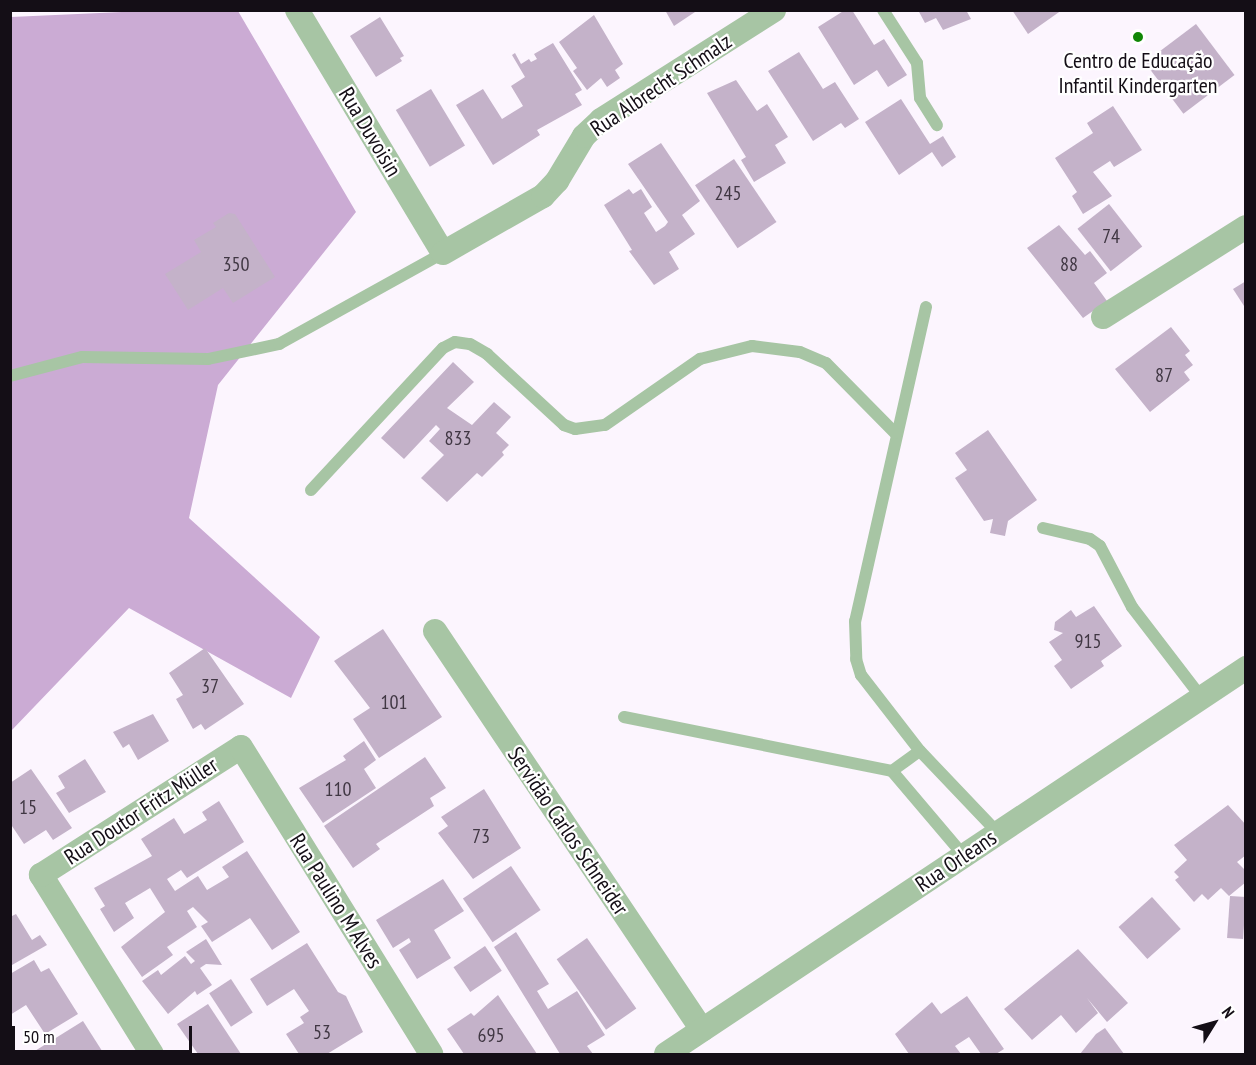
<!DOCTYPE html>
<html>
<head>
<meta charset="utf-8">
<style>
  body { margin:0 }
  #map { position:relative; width:1256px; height:1065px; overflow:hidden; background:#fcf5fe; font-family:"PT Sans Narrow",sans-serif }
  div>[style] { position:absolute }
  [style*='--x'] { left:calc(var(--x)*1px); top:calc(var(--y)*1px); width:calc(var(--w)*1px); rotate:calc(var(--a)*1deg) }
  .forest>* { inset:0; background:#cbabd4 }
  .building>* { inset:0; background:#c4b2c9; transform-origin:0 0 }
  .service>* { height:12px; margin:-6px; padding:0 6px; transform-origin:6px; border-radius:6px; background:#a7c5a4 }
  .minor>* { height:24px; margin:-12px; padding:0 12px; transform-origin:12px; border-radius:12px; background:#a7c5a4 }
  .dots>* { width:16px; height:16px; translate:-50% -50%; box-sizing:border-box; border:3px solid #fff; border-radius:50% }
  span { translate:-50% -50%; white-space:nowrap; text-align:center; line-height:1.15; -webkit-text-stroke:4.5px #fff; paint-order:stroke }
  .number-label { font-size:20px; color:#403743 }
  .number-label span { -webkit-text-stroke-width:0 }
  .poi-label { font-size:22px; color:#140e16 }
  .street-label { font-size:22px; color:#140e16 }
  .frame { position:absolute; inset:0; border:12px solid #140e16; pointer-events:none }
  .north { position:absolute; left:1184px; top:993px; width:60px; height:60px; -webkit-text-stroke:4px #fff; paint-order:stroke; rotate:53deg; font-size:16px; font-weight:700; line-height:24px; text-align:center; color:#140e16 }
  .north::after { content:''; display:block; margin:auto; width:21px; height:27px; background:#140e16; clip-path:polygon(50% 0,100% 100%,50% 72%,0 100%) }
  .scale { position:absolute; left:12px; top:1026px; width:180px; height:27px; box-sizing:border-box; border:3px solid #140e16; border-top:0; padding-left:8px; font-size:18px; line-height:21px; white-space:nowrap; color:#140e16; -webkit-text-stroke:4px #fff; paint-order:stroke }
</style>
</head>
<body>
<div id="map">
  <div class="forest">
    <i style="clip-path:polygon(144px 11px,238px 11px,356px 212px,218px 385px,189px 518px,320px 637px,291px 698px,129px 608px,11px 731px,11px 17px)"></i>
  </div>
  <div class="building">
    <i style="clip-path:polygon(665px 10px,698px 10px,674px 26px)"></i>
    <i style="clip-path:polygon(845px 10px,852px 10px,874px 45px,884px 39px,907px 75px,888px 87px,877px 70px,854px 85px,818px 27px)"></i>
    <i style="clip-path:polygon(918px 10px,966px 10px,971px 19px,943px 30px,936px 18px,925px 23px)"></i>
    <i style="clip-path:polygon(1012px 10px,1062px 10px,1028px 34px)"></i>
    <i style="clip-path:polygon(594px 15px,623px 64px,615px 70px,620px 78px,607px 87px,601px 78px,587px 90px,573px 71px,577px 68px,559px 42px)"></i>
    <i style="clip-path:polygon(380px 17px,404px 56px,400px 58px,402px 61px,376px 77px,350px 36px)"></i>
    <i style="left:1196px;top:24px;width:64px;height:64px;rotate:53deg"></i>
    <i style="clip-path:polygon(553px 43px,582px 90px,575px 94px,582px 105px,537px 130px,540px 135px,493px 165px,456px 105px,483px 89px,502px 119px,523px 106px,511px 86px,525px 77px,512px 55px,515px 53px,521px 64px,529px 59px,531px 62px,537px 59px,534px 54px)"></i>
    <i style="clip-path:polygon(799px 52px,823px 89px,835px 82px,859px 119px,845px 128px,841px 123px,813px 141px,768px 71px)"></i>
    <i style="clip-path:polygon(736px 80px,757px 111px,767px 104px,788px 137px,775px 145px,786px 163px,754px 182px,741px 160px,746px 157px,707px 93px)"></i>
    <i style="left:431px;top:89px;width:66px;height:41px;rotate:59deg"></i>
    <i style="clip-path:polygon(901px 99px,930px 144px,943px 136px,956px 157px,942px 167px,932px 152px,899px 175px,865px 122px)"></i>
    <i style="clip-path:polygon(1113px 106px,1142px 150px,1114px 167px,1110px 161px,1093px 172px,1112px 196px,1083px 214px,1072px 196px,1077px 192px,1055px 158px,1093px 133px,1087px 123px)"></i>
    <i style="clip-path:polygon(661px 143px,700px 201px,682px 215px,695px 234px,669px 252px,679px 269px,654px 285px,629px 251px,632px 250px,604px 205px,629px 189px,633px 194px,641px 189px,652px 207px,644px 213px,656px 232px,665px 226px,668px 222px,628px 164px)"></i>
    <i style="left:734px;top:159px;width:76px;height:47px;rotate:56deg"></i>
    <i style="left:1109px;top:204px;width:54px;height:40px;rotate:52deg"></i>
    <i style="clip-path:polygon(229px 213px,235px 214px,275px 277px,233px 303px,223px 288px,188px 310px,165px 274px,201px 252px,194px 240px,216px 227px,213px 223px)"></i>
    <i style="clip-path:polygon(1059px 225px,1085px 255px,1090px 251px,1107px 273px,1094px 283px,1107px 301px,1083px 318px,1027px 248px)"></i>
    <i style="clip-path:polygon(1246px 281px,1246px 309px,1233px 289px)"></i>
    <i style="clip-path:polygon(1171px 327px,1190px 351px,1185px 355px,1193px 365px,1184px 372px,1190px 380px,1150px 412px,1115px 369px)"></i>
    <i style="clip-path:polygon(453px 362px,474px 382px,447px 408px,472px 425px,494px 402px,511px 417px,496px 433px,509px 445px,502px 452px,504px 455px,482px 477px,477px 473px,447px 502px,421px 478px,444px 455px,429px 441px,440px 429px,436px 425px,404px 459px,381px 438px)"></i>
    <i style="clip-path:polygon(988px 430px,1037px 500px,1008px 521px,1005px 536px,990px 533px,993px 519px,984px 521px,955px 478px,967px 470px,955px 453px)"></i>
    <i style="clip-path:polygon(1094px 606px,1122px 646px,1101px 661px,1104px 666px,1071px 689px,1054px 666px,1062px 660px,1049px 642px,1063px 633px,1054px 630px,1055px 622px,1071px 610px,1076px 617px)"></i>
    <i style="clip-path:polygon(383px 629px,442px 717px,379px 758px,353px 719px,370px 708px,334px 661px)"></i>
    <i style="clip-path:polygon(205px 648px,244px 704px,205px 730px,201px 724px,193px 729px,176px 699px,183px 695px,169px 673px)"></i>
    <i style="clip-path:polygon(153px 714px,169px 741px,138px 760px,129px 744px,123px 748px,113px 732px)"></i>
    <i style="clip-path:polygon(364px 741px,376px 760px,364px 769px,376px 788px,323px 823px,299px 788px,346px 760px,343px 756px)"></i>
    <i style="clip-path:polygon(425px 757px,446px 788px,430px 798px,434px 806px,376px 844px,380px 849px,353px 868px,324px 826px)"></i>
    <i style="clip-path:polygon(85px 759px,106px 792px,69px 813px,56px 793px,65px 788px,58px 776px)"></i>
    <i style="clip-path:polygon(31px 769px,72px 828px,53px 840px,46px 830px,24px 844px,10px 823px,10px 783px)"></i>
    <i style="clip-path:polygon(484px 789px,521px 848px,473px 879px,438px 833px,448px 826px,441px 817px)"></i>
    <i style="clip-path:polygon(219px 801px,244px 842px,187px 878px,181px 870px,167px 879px,175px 891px,198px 876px,207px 890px,229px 877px,222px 867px,247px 851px,300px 932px,272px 950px,250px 918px,212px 942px,201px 926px,208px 922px,193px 907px,187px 911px,197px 927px,167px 947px,173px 955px,142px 977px,121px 947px,165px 912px,150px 888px,125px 903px,134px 918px,114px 932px,100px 909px,105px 906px,94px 888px,152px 856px,141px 839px,174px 818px,184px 834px,207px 820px,202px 812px)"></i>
    <i style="clip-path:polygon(1228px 805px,1246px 825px,1246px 855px,1237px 862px,1246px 871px,1246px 882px,1229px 896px,1221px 888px,1208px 900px,1202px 894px,1194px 902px,1175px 880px,1179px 877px,1174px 872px,1187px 860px,1174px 845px)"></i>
    <i style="left:511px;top:866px;width:53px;height:58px;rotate:56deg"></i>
    <i style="clip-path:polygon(443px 879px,464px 911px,434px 930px,451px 958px,417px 979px,399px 950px,411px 942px,409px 938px,393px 948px,376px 920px)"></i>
    <i style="left:1230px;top:896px;width:16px;height:42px;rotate:4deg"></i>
    <i style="left:1152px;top:897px;width:43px;height:45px;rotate:48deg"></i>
    <i style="clip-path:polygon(16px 914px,32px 940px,40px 935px,47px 945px,12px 965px,10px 917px)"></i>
    <i style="clip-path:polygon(516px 932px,549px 984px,537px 991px,548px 1009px,577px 991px,605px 1035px,587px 1046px,593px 1054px,560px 1054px,494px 947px)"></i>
    <i style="left:587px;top:938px;width:86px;height:37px;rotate:55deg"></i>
    <i style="clip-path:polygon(206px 939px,222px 965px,206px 964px,200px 968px,212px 985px,197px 995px,195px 991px,168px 1014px,142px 981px,158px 970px,161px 975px,185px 956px,191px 964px,195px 961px,186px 952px)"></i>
    <i style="clip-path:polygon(307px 943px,338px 992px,346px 996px,363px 1032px,327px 1054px,299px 1054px,286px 1034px,304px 1023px,300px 1017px,309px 1011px,294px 989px,267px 1006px,250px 979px)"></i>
    <i style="left:485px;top:946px;width:30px;height:38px;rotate:56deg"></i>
    <i style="clip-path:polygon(1078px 949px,1128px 1003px,1107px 1022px,1087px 998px,1098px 1013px,1076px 1033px,1061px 1015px,1032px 1040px,1004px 1009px)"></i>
    <i style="clip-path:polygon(34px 960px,41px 972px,49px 968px,78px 1014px,45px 1034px,26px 1005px,10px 1015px,10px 974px)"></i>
    <i style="left:231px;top:979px;width:40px;height:26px;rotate:57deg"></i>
    <i style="clip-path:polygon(498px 995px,537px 1054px,464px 1054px,447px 1029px,471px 1013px,474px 1016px)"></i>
    <i style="clip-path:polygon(967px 996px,1004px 1049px,996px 1054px,981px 1054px,969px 1037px,955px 1046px,961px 1054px,909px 1054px,895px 1034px,932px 1002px,941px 1014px)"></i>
    <i style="clip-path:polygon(208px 1004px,241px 1054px,198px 1054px,177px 1024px)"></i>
    <i style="clip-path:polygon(83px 1021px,104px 1054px,30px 1054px)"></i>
    <i style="clip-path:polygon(1105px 1028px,1124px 1054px,1080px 1054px,1096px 1034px)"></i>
  </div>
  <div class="service">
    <i style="--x:883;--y:10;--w:63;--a:57.3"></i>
    <i style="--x:917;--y:63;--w:35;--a:85"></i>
    <i style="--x:920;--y:98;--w:32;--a:58"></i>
    <i style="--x:926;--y:307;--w:322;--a:102.7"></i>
    <i style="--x:855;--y:621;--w:38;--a:88"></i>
    <i style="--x:856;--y:659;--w:17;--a:73"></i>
    <i style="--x:861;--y:675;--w:96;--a:52.2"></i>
    <i style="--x:920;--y:751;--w:113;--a:46.4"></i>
    <i style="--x:10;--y:376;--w:74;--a:-14.8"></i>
    <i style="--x:82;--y:357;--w:126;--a:0.9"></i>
    <i style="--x:208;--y:359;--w:73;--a:-11.9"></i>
    <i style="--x:279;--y:344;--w:188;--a:-29"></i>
    <i style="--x:311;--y:490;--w:194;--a:-47.1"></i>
    <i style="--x:443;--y:348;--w:13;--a:-27"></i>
    <i style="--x:455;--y:342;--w:15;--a:8"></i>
    <i style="--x:470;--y:344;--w:20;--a:30"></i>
    <i style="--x:487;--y:354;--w:105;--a:42.7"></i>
    <i style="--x:564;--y:425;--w:12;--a:20"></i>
    <i style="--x:575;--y:429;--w:30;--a:-8"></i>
    <i style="--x:605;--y:425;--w:116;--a:-34.8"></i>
    <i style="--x:700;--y:359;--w:54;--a:-14"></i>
    <i style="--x:752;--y:346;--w:48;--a:7.1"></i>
    <i style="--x:800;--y:352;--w:28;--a:23"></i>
    <i style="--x:826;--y:363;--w:98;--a:45.4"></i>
    <i style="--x:1043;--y:528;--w:48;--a:13.2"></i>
    <i style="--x:1090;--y:539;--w:12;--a:35"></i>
    <i style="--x:1100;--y:546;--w:69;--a:62.3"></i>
    <i style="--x:1132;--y:607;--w:113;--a:52.5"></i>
    <i style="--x:624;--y:717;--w:273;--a:11.4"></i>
    <i style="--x:892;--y:771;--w:111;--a:49.7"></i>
    <i style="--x:892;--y:771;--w:34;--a:-36"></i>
  </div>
  <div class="minor">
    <i style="--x:297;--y:10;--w:283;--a:59"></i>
    <i style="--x:443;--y:253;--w:115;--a:-29.7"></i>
    <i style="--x:543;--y:196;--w:21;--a:-47"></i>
    <i style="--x:557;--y:181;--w:52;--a:-59"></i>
    <i style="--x:584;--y:136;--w:23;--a:-43"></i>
    <i style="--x:601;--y:120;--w:205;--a:-32.4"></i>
    <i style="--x:1103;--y:317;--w:169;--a:-32.2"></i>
    <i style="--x:435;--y:631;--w:480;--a:56.2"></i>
    <i style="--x:152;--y:1054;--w:211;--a:-121.8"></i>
    <i style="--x:41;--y:875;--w:237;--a:-32.6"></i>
    <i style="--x:241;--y:747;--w:361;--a:58.2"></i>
    <i style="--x:666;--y:1054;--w:697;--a:-33.64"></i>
  </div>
  <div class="dots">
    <i style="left:1138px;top:37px;background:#118706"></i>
  </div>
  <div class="number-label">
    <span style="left:728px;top:193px">245</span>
    <span style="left:1111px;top:236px">74</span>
    <span style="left:236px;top:264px">350</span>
    <span style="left:1069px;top:264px">88</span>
    <span style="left:1164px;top:375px">87</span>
    <span style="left:458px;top:438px">833</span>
    <span style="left:1088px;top:641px">915</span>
    <span style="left:210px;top:686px">37</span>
    <span style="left:394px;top:702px">101</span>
    <span style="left:338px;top:789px">110</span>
    <span style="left:28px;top:807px">15</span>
    <span style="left:481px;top:836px">73</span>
    <span style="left:322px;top:1032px">53</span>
    <span style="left:491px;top:1035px">695</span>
  </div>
  <div class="poi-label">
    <span style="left:1138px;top:73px">Centro de Educação<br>Infantil Kindergarten</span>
  </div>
  <div class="street-label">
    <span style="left:661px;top:85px;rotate:-34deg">Rua Albrecht Schmalz</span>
    <span style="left:370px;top:132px;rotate:59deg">Rua Duvoisin</span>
    <span style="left:141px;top:811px;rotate:-33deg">Rua Doutor Fritz Müller</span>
    <span style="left:568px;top:831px;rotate:56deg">Servidão Carlos Schneider</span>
    <span style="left:956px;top:861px;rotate:-34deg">Rua Orleans</span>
    <span style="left:336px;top:901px;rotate:58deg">Rua Paulino M Alves</span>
  </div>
  <div class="frame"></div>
  <div class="north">N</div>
  <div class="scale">50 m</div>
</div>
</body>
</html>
